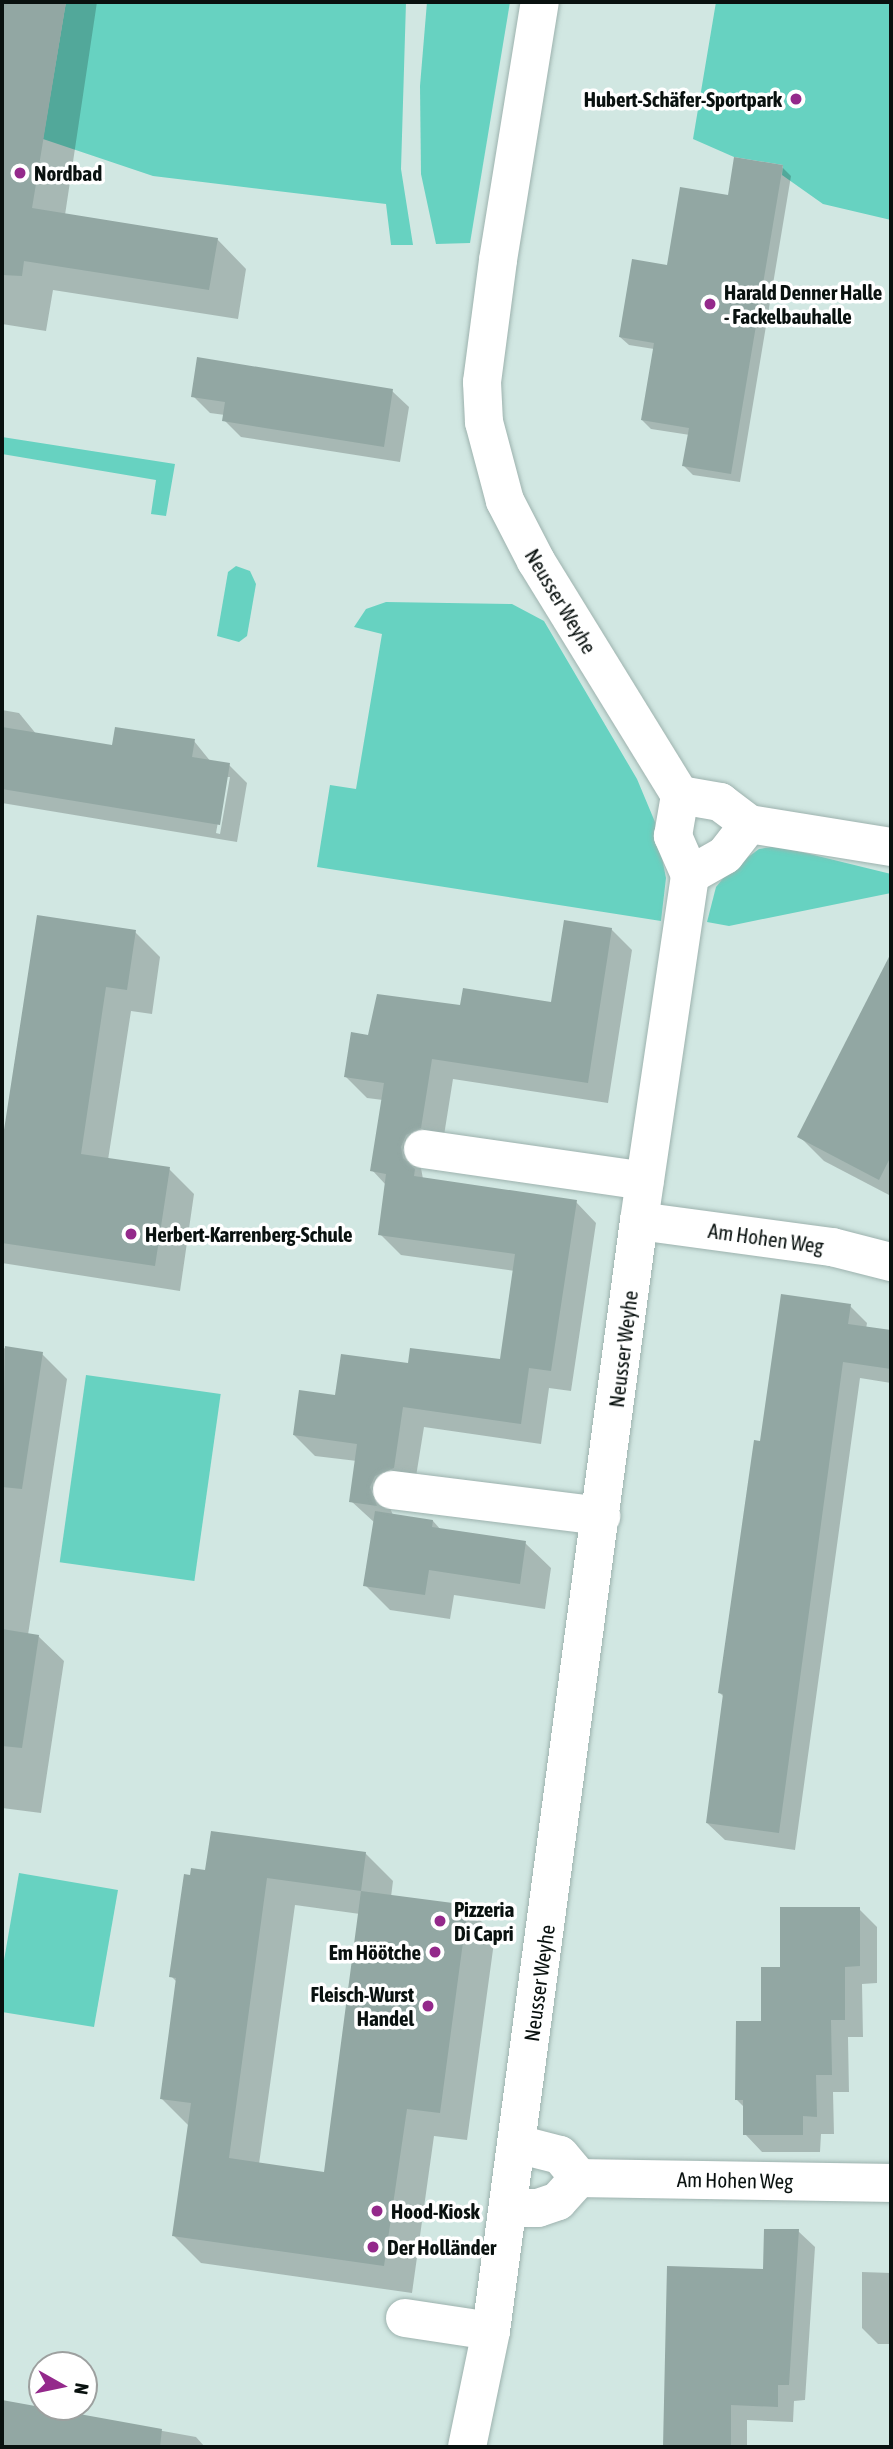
<!DOCTYPE html>
<html>
<head>
<meta charset="utf-8">
<style>
  body { margin:0 }
  #map { position:relative; width:893px; height:2449px; overflow:hidden; background:#d1e7e2; font-family:"Asap Condensed",sans-serif }
  div>[style] { position:absolute }
  [style*='--x'] { left:calc(var(--x)*1px); top:calc(var(--y)*1px); width:calc(var(--w)*1px); rotate:calc(var(--a)*1deg) }
  .green>* { inset:0; background:#67d2c1; transform-origin:0 0 }
  .shadow>* { inset:0; background:#0003 }
  .building>* { inset:0; background:#92a7a3 }
  .roads { filter:drop-shadow(0 0 2px #9db2ae) drop-shadow(0 0 2px #9db2ae) }
  .minor>* { height:38px; margin:-19px; padding:0 19px; transform-origin:19px; border-radius:19px; background:#fff }
  .dots>* { width:19px; height:19px; translate:-50% -50%; box-sizing:border-box; border:4px solid #fff; border-radius:50% }
  span { translate:-50% -50%; white-space:nowrap; text-align:center; line-height:1.15; -webkit-text-stroke:7px #fff; paint-order:stroke }
  .poi-label { font-size:21px; color:#09110f; font-weight:700 }
  .right { translate:-100% -50%; text-align:right }
  .left { translate:0 -50%; text-align:left }
  .street-label { font-size:21px; color:#09110f }
  .frame { position:absolute; inset:0; border:4px solid #09110f; pointer-events:none }
  .north { position:absolute; left:28px; top:2351px; width:70px; height:70px; box-sizing:border-box; background:#fff; border:2px solid #9da09f; border-radius:50%; rotate:99deg; font-size:19px; font-weight:700; line-height:28px; text-align:center; color:#09110f }
  .north::after { content:''; display:block; margin:auto; width:24px; height:32px; background:#94298b; clip-path:polygon(50% 0,100% 100%,50% 72%,0 100%) }
</style>
</head>
<body>
<div id="map">
  <div class="green">
    <i style="clip-path:polygon(66px 2px,406px 2px,401px 169px,413px 245px,391px 245px,386px 204px,153px 176px,43px 139px)"></i>
    <i style="clip-path:polygon(427px 2px,510px 2px,470px 243px,436px 244px,421px 174px,420px 86px)"></i>
    <i style="clip-path:polygon(716px 2px,891px 2px,891px 220px,823px 204px,782px 175px,783px 165px,734px 157px,693px 139px)"></i>
    <i style="clip-path:polygon(2px 437px,175px 464px,166px 516px,151px 514px,156px 480px,2px 454px)"></i>
    <i style="clip-path:polygon(236px 566px,250px 571px,256px 584px,247px 636px,239px 642px,217px 636px,228px 572px)"></i>
    <i style="clip-path:polygon(386px 602px,512px 604px,544px 621px,637px 779px,655px 822px,666px 878px,661px 921px,317px 867px,330px 785px,356px 789px,382px 634px,354px 627px,366px 609px)"></i>
    <i style="clip-path:polygon(777px 846px,891px 874px,891px 893px,729px 926px,707px 922px,716px 887px,729px 871px,759px 849px)"></i>
    <i style="left:86px;top:1375px;width:136px;height:189px;rotate:8deg"></i>
    <i style="clip-path:polygon(19px 1873px,118px 1890px,94px 2027px,2px 2012px,2px 1972px)"></i>
  </div>
  <div class="shadow">
    <i style="clip-path:polygon(2px 2px,97px 2px,65px 215px,217px 239px,246px 269px,238px 319px,53px 290px,46px 331px,2px 324px)"></i>
    <i style="clip-path:polygon(782px 167px,791px 176px,740px 482px,693px 475px,684px 466px,690px 435px,651px 429px,642px 420px,654px 349px,629px 345px,620px 337px,668px 267px,729px 197px)"></i>
    <i style="clip-path:polygon(392px 391px,409px 407px,400px 462px,241px 437px,224px 420px,225px 415px,210px 413px,193px 396px)"></i>
    <i style="clip-path:polygon(evenodd,2px 710px,19px 713px,37px 735px,114px 747px,194px 741px,211px 762px,229px 765px,247px 783px,237px 842px,2px 803px,2px 710px,226px 777px,230px 777px,220px 834px,216px 833px,226px 777px)"></i>
    <i style="clip-path:polygon(611px 929px,632px 950px,608px 1103px,453px 1079px,442px 1148px,421px 1168px,423px 1179px,576px 1202px,596px 1223px,571px 1391px,549px 1388px,541px 1444px,424px 1427px,414px 1489px,390px 1508px,393px 1515px,433px 1521px,441px 1530px,525px 1543px,551px 1568px,545px 1609px,454px 1595px,450px 1619px,390px 1610px,365px 1585px,375px 1523px,351px 1501px,357px 1461px,315px 1456px,294px 1435px,336px 1397px,501px 1361px,515px 1271px,401px 1255px,380px 1234px,386px 1185px,372px 1170px,383px 1100px,367px 1098px,346px 1077px,370px 1037px,461px 1007px,552px 1004px)"></i>
    <i style="clip-path:polygon(135px 932px,160px 957px,152px 1014px,131px 1011px,108px 1160px,169px 1169px,194px 1194px,180px 1291px,2px 1263px,2px 1143px)"></i>
    <i style="clip-path:polygon(891px 957px,891px 1196px,824px 1161px,799px 1136px)"></i>
    <i style="clip-path:polygon(850px 1306px,867px 1323px,866px 1329px,891px 1332px,891px 1383px,860px 1378px,795px 1850px,725px 1840px,707px 1823px,724px 1697px,720px 1693px,762px 1443px)"></i>
    <i style="clip-path:polygon(2px 1348px,42px 1354px,67px 1379px,28px 1635px,38px 1636px,64px 1661px,41px 1813px,2px 1808px)"></i>
    <i style="clip-path:polygon(evenodd,365px 1853px,393px 1881px,391px 1897px,467px 1907px,495px 1935px,467px 2140px,434px 2136px,412px 2293px,201px 2263px,173px 2235px,190px 2127px,161px 2098px,177px 1982px,171px 1976px,207px 1872px,365px 1853px,295px 1905px,360px 1914px,326px 2174px,259px 2164px,295px 1905px)"></i>
    <i style="clip-path:polygon(859px 1909px,877px 1927px,877px 1983px,862px 1984px,863px 2037px,848px 2037px,849px 2092px,833px 2092px,834px 2134px,821px 2134px,820px 2152px,762px 2152px,745px 2134px,744px 2107px,736px 2099px,782px 1969px)"></i>
    <i style="clip-path:polygon(798px 2231px,815px 2247px,805px 2400px,794px 2401px,793px 2422px,747px 2420px,747px 2447px,665px 2447px,669px 2268px,765px 2270px)"></i>
    <i style="clip-path:polygon(862px 2272px,891px 2273px,891px 2344px,878px 2344px,862px 2328px)"></i>
    <i style="clip-path:polygon(891px 2354px,891px 2447px,890px 2447px)"></i>
    <i style="clip-path:polygon(2px 2402px,196px 2437px,205px 2447px,2px 2447px)"></i>
  </div>
  <div class="building">
    <i style="clip-path:polygon(2px 2px,66px 2px,32px 208px,218px 238px,209px 290px,24px 261px,22px 276px,2px 275px)"></i>
    <i style="clip-path:polygon(734px 157px,783px 165px,731px 474px,682px 466px,689px 428px,641px 420px,654px 343px,619px 337px,632px 259px,667px 265px,680px 187px,728px 195px)"></i>
    <i style="clip-path:polygon(197px 357px,393px 389px,384px 447px,222px 421px,225px 402px,191px 397px)"></i>
    <i style="clip-path:polygon(2px 727px,112px 745px,115px 727px,195px 739px,192px 757px,230px 763px,220px 825px,2px 789px)"></i>
    <i style="clip-path:polygon(37px 915px,136px 930px,127px 990px,106px 987px,81px 1154px,170px 1167px,155px 1266px,2px 1243px,2px 1143px)"></i>
    <i style="clip-path:polygon(564px 920px,612px 928px,588px 1083px,432px 1059px,421px 1128px,406px 1135px,401px 1147px,403px 1158px,415px 1169px,414px 1176px,577px 1200px,551px 1371px,529px 1368px,521px 1424px,403px 1407px,394px 1468px,375px 1476px,370px 1487px,377px 1506px,349px 1502px,357px 1444px,293px 1435px,299px 1390px,335px 1395px,341px 1354px,408px 1363px,410px 1348px,500px 1359px,515px 1254px,378px 1235px,386px 1174px,370px 1171px,384px 1083px,344px 1077px,351px 1032px,368px 1035px,377px 994px,460px 1005px,463px 988px,551px 1002px)"></i>
    <i style="clip-path:polygon(891px 953px,891px 1156px,879px 1180px,797px 1137px)"></i>
    <i style="clip-path:polygon(781px 1294px,851px 1304px,848px 1324px,891px 1330px,891px 1369px,843px 1362px,779px 1833px,706px 1823px,723px 1694px,718px 1693px,754px 1440px,760px 1441px)"></i>
    <i style="clip-path:polygon(5px 1346px,43px 1352px,22px 1489px,2px 1487px)"></i>
    <i style="clip-path:polygon(375px 1511px,433px 1520px,432px 1527px,526px 1541px,520px 1584px,429px 1570px,425px 1595px,363px 1586px)"></i>
    <i style="clip-path:polygon(2px 1629px,39px 1635px,22px 1748px,2px 1746px)"></i>
    <i style="clip-path:polygon(evenodd,211px 1831px,366px 1852px,361px 1891px,468px 1905px,440px 2113px,407px 2109px,384px 2266px,172px 2236px,191px 2103px,160px 2099px,176px 1978px,169px 1977px,184px 1874px,190px 1875px,191px 1868px,205px 1870px,211px 1831px,267px 1878px,361px 1891px,324px 2172px,229px 2158px,267px 1878px)"></i>
    <i style="clip-path:polygon(780px 1907px,860px 1907px,860px 1966px,845px 1967px,845px 2020px,831px 2020px,832px 2075px,816px 2075px,817px 2117px,803px 2116px,803px 2135px,743px 2135px,743px 2100px,735px 2100px,736px 2021px,761px 2021px,761px 1967px,780px 1967px)"></i>
    <i style="clip-path:polygon(764px 2229px,799px 2229px,789px 2385px,778px 2385px,778px 2407px,731px 2405px,731px 2447px,663px 2447px,667px 2266px,763px 2269px)"></i>
    <i style="clip-path:polygon(2px 2400px,162px 2429px,160px 2447px,2px 2447px)"></i>
  </div>
  <div class="roads">
    <div class="minor">
      <i style="--x:680;--y:795;--w:41;--a:9.9"></i>
      <i style="--x:720;--y:802;--w:36;--a:37"></i>
      <i style="--x:749;--y:824;--w:144;--a:9.2"></i>
      <i style="--x:690;--y:875;--w:40;--a:-29.7"></i>
      <i style="--x:725;--y:855;--w:39;--a:-52"></i>
      <i style="--x:423;--y:1149;--w:224;--a:8.2"></i>
      <i style="--x:639;--y:1221;--w:195;--a:7.7"></i>
      <i style="--x:832;--y:1247;--w:61;--a:14.3"></i>
      <i style="--x:392;--y:1490;--w:211;--a:7.1"></i>
      <i style="--x:517;--y:2144;--w:44;--a:14.3"></i>
      <i style="--x:560;--y:2155;--w:30;--a:50"></i>
      <i style="--x:579;--y:2178;--w:312;--a:0.9"></i>
      <i style="--x:509;--y:2208;--w:29;--a:0"></i>
      <i style="--x:538;--y:2208;--w:21;--a:-19"></i>
      <i style="--x:558;--y:2201;--w:31;--a:-48"></i>
      <i style="--x:405;--y:2318;--w:87;--a:8.6"></i>
      <i style="--x:467;--y:2447;--w:118;--a:-78.3"></i>
      <i style="--x:491;--y:2331;--w:1120;--a:-82.41"></i>
      <i style="--x:639;--y:1221;--w:350;--a:-81.6"></i>
      <i style="--x:690;--y:875;--w:43;--a:-113.6"></i>
      <i style="--x:673;--y:836;--w:42;--a:-80.3"></i>
      <i style="--x:680;--y:795;--w:275;--a:-121.6"></i>
      <i style="--x:536;--y:561;--w:68;--a:-117.3"></i>
      <i style="--x:505;--y:501;--w:82;--a:-104.9"></i>
      <i style="--x:484;--y:422;--w:40;--a:-92.9"></i>
      <i style="--x:482;--y:382;--w:123;--a:-82.5"></i>
      <i style="--x:498;--y:260;--w:261;--a:-80.8"></i>
    </div>
  </div>
  <div class="dots">
    <i style="left:796px;top:99px;background:#94298b"></i>
    <i style="left:20px;top:173px;background:#94298b"></i>
    <i style="left:710px;top:304px;background:#94298b"></i>
    <i style="left:131px;top:1234px;background:#94298b"></i>
    <i style="left:440px;top:1921px;background:#94298b"></i>
    <i style="left:435px;top:1952px;background:#94298b"></i>
    <i style="left:428px;top:2006px;background:#94298b"></i>
    <i style="left:377px;top:2211px;background:#94298b"></i>
    <i style="left:373px;top:2247px;background:#94298b"></i>
  </div>
  <div class="poi-label">
    <span class="right" style="left:782px;top:99px">Hubert-Schäfer-Sportpark</span>
    <span class="left" style="left:34px;top:173px">Nordbad</span>
    <span class="left" style="left:724px;top:304px">Harald Denner Halle<br>- Fackelbauhalle</span>
    <span class="left" style="left:145px;top:1234px">Herbert-Karrenberg-Schule</span>
    <span class="left" style="left:454px;top:1921px">Pizzeria<br>Di Capri</span>
    <span class="right" style="left:421px;top:1952px">Em Höötche</span>
    <span class="right" style="left:414px;top:2006px">Fleisch-Wurst<br>Handel</span>
    <span class="left" style="left:391px;top:2211px">Hood-Kiosk</span>
    <span class="left" style="left:387px;top:2247px">Der Holländer</span>
  </div>
  <div class="street-label">
    <span style="left:561px;top:601px;rotate:59deg">Neusser Weyhe</span>
    <span style="left:766px;top:1238px;rotate:8deg">Am Hohen Weg</span>
    <span style="left:623px;top:1349px;rotate:-83deg">Neusser Weyhe</span>
    <span style="left:539px;top:1983px;rotate:-82deg">Neusser Weyhe</span>
    <span style="left:735px;top:2180px;rotate:1deg">Am Hohen Weg</span>
  </div>
  <div class="frame"></div>
  <div class="north">N</div>
</div>
</body>
</html>
